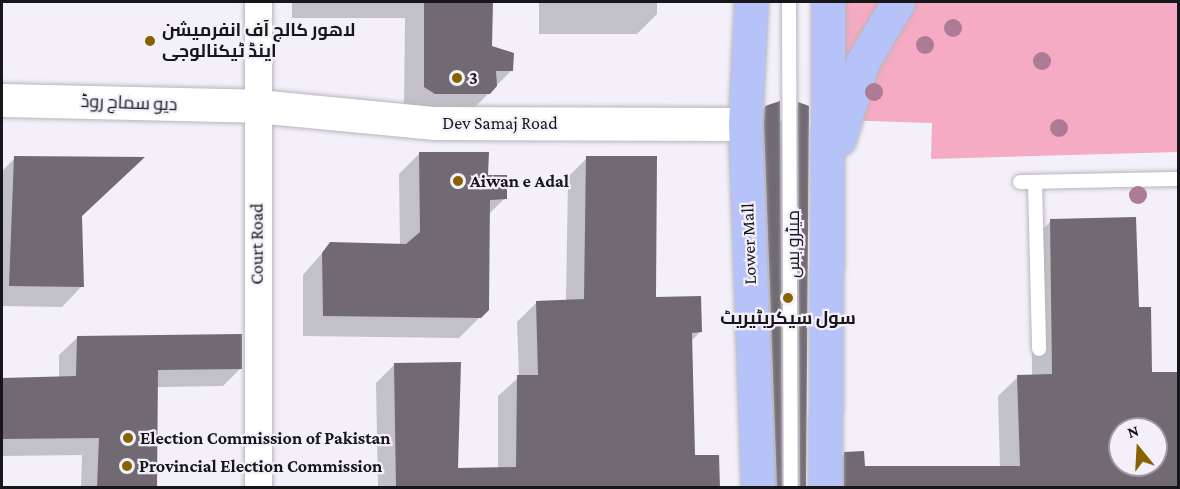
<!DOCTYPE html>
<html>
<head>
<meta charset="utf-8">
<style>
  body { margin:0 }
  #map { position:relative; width:1180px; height:489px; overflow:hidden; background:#f3f0fa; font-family:"Crimson Pro",Cairo,serif }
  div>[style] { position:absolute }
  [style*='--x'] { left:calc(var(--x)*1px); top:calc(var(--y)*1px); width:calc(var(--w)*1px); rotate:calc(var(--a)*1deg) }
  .green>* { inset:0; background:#f4abc3 }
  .shadow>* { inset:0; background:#0003 }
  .building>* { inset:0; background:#726a72 }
  .roads { filter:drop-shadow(0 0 2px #b8b5bf) drop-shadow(0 0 2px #b8b5bf) }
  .lane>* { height:14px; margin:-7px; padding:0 7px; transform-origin:7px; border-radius:7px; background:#fff }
  .street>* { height:27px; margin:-13.5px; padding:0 13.5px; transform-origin:13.5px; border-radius:13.5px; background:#fff }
  .secondary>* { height:33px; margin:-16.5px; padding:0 16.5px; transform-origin:16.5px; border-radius:16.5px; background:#fff }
  .primary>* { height:33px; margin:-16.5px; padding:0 16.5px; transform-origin:16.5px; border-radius:16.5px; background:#b5c3f8 }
  .trees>* { width:18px; height:18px; margin:-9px; border-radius:50%; background:#ad7b95 }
  .dots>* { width:16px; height:16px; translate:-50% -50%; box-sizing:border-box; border:3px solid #f3f0fa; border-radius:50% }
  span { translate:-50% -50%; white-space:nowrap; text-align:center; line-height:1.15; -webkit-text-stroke:4.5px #f3f0fa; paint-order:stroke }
  .poi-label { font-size:18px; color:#17161a; font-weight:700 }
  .left { translate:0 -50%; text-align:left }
  .street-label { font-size:18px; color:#17161a }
  .frame { position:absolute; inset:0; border:3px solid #17161a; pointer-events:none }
  .north { position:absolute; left:1108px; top:417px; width:60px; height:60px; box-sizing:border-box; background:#f3f0fa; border:2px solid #9b99a0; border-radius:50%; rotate:342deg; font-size:16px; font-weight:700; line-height:24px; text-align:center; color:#17161a }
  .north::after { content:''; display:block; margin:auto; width:21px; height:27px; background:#876300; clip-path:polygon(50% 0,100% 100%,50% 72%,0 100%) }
</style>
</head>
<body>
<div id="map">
  <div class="green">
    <i style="clip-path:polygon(842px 2px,1178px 2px,1178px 152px,931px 159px,932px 123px,839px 120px)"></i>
  </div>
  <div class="shadow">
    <i style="clip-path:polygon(292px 2px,491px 2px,490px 47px,512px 70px,468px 114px,404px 107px,405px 18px,292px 18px)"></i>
    <i style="clip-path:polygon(539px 2px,657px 2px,657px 14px,637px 34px,539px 34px)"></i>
    <i style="clip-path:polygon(799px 104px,805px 488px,757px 488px,746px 127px,765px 107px,779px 123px)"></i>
    <i style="clip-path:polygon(420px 153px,486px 176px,505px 198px,488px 215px,487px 310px,459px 338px,303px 336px,303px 275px,330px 244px,400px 245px,399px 174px)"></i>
    <i style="clip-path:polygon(15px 158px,80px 216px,82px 286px,62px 307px,2px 306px,2px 171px)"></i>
    <i style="clip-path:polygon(587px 158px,654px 299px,701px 331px,691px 341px,693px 456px,718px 488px,378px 488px,376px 383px,395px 364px,457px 470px,498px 469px,498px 396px,519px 377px,517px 322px,536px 303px,566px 302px,568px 177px)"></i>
    <i style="clip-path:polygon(evenodd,1051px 221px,1138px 309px,1178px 488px,824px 488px,825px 473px,845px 453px,863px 468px,1000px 468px,998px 396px,1018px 377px,1032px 376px,1031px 241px,1051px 221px,1120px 429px,1156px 429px,1156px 465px,1120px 465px,1120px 429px)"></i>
    <i style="clip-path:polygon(77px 338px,241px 368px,223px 386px,157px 387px,156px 488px,81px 488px,82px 455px,2px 456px,2px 379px,59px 378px,59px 355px)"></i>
  </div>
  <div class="building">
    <i style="clip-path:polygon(424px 2px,493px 2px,492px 46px,514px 53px,513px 71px,496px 71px,497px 86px,490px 94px,435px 94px,424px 87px)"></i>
    <i style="clip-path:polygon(780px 101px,782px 488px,777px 488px,764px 124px,765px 106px)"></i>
    <i style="clip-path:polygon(798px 102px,809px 106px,806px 488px,800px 488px)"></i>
    <i style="clip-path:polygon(419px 152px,489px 152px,488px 175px,507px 175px,507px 199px,490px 200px,489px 310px,481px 318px,323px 316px,322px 253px,330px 242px,406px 244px,420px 232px)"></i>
    <i style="clip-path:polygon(14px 156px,145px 157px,82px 216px,84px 287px,9px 286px)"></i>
    <i style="clip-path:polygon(586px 156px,657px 156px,656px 297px,701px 296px,702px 332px,692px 333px,695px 455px,719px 455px,720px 488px,396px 488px,394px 363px,461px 362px,458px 468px,516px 467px,517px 375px,538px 375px,536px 301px,584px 299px)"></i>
    <i style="clip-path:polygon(evenodd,1136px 217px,1139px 307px,1151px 307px,1152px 372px,1179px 372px,1179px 488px,844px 488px,844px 452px,864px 451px,865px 466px,1020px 466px,1017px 375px,1052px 374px,1050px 219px,1136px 217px,1120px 429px,1156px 429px,1156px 465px,1120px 465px,1120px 429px)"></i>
    <i style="clip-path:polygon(242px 334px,242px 369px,158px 370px,157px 488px,97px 488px,99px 438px,2px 439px,2px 378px,76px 376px,77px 336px)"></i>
  </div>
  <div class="roads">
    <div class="lane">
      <i style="--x:789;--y:2;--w:486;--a:89.8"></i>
      <i style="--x:1020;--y:182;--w:158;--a:-1.1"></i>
      <i style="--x:1035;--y:182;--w:167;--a:88.6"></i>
    </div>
    <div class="street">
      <i style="--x:258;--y:488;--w:486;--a:-90"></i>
    </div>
    <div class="secondary">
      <i style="--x:2;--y:100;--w:255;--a:1.3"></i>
      <i style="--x:257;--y:106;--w:179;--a:5.5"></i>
      <i style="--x:435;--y:123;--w:310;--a:0.2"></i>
    </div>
    <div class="primary">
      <i style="--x:751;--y:2;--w:122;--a:92.8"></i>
      <i style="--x:745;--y:124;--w:364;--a:88"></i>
      <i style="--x:839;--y:139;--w:79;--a:-73.2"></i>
      <i style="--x:862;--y:63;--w:71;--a:-59.5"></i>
      <i style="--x:825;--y:488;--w:486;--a:-89.6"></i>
    </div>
  </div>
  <div class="trees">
    <i style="left:953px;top:28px"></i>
    <i style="left:925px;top:45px"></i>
    <i style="left:1042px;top:61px"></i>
    <i style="left:874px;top:92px"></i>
    <i style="left:1059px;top:128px"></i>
    <i style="left:1138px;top:195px"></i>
  </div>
  <div class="dots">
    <i style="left:150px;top:41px;background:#876300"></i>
    <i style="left:457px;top:78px;background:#876300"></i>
    <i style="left:458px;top:181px;background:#876300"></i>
    <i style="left:788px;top:298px;background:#876300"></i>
    <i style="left:128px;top:438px;background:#876300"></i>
    <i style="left:127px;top:466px;background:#876300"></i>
  </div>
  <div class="poi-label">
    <span class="left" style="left:162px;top:41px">لاھور کالج آف انفرمیشن<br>اینڈ ٹیکنالوجی</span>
    <span class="left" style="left:469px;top:78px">3</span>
    <span class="left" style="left:470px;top:181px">Aiwan e Adal</span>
    <span style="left:788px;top:318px">سول سیکریٹیریٹ</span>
    <span class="left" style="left:140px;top:438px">Election Commission of Pakistan</span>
    <span class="left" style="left:139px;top:466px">Provincial Election Commission</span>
  </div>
  <div class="street-label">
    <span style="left:129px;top:103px;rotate:2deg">دیو سماج روڈ</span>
    <span style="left:500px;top:123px">Dev Samaj Road</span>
    <span style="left:257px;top:244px;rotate:-90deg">Court Road</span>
    <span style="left:749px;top:244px;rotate:-92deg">Lower Mall</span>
    <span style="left:793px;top:244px;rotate:-90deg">میٹرو بس</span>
  </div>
  <div class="frame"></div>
  <div class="north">N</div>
</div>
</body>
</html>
